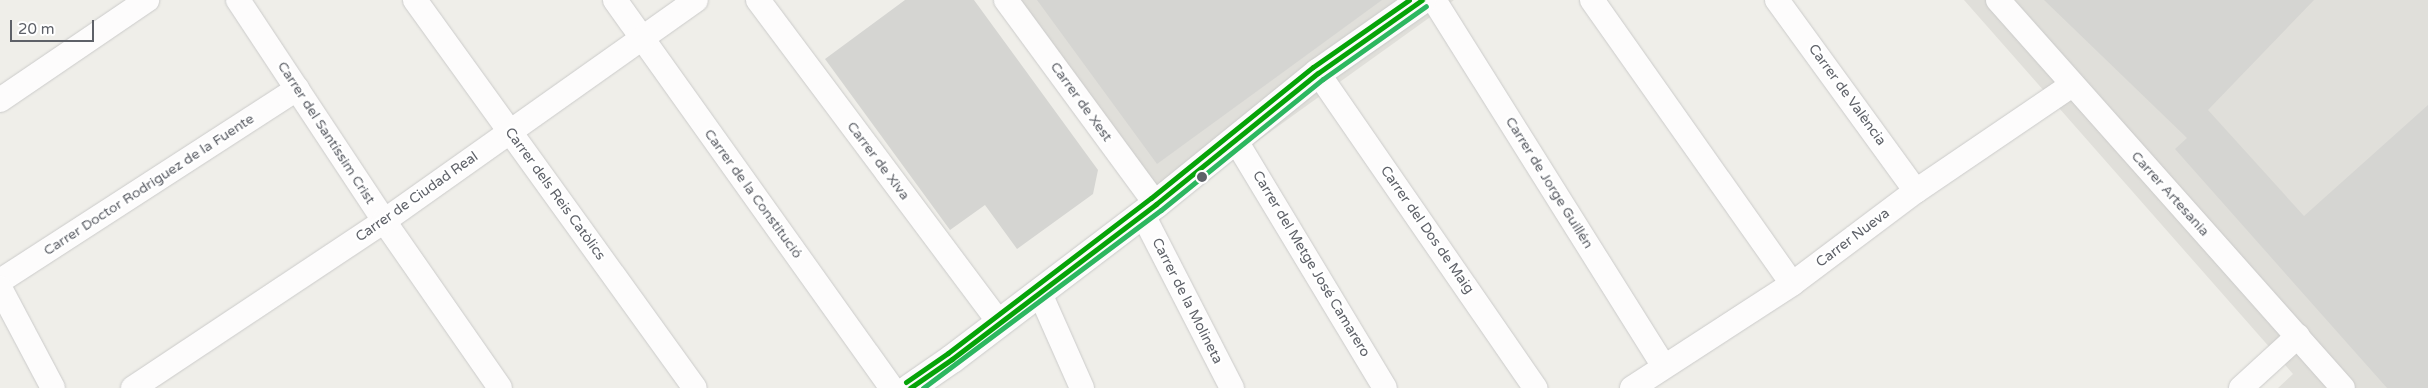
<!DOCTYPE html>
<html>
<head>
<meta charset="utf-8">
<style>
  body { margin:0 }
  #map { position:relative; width:2428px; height:388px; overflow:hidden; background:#efeee9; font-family:"Varela Round",sans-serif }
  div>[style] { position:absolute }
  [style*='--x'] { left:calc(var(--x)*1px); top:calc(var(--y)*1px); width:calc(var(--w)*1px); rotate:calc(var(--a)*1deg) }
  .industrial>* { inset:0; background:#e0dfda }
  .building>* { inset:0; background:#d5d5d2 }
  .roads { filter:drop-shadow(0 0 1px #cbcbca) drop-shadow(0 0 1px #cbcbca) }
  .minor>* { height:24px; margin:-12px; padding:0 12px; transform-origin:12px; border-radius:12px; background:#fdfcfc }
  .tertiary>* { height:28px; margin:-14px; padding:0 14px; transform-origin:14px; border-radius:14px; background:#fdfcfc }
  .bus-1>* { height:5px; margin:-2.5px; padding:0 2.5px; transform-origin:2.5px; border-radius:2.5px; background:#06a308 }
  .bus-2>* { height:5px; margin:-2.5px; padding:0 2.5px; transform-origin:2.5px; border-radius:2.5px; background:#2db760 }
  .bus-3>* { height:5px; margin:-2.5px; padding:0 2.5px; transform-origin:2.5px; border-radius:2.5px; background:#06a308 }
  .dots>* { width:14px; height:14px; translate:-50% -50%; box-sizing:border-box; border:2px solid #fff; border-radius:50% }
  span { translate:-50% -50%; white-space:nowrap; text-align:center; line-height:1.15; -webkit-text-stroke:5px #fff; paint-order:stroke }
  .street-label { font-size:14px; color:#5e6168 }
  .scale { position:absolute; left:10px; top:20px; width:84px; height:22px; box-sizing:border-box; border:2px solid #5e6168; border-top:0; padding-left:6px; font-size:15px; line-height:18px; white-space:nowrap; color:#5e6168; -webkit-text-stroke:4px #fff; paint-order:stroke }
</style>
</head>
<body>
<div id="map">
  <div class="industrial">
    <i style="clip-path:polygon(1014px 0,1454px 0,1167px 206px)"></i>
    <i style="clip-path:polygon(1964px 0,2428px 0,2428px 388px,2278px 388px,2293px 374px)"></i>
  </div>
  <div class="building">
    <i style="clip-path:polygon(905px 0,974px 0,1098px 170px,1093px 194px,1017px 249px,985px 205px,950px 230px,825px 59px)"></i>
    <i style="clip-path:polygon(1037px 0,1382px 0,1157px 164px)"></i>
    <i style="clip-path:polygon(2044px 0,2314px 0,2208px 110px,2304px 216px,2428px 105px,2428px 388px,2387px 388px,2175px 149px,2187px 138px)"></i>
  </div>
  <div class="roads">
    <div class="minor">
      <i style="--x:238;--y:0;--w:265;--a:56.5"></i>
      <i style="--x:384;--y:221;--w:203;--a:55.2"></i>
      <i style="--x:415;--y:0;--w:478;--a:54.2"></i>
      <i style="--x:615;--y:0;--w:477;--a:54.5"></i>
      <i style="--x:758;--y:0;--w:402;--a:53.2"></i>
      <i style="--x:1006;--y:0;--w:253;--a:53.7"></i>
      <i style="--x:1434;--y:0;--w:432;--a:57.9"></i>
      <i style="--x:1592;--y:0;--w:347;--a:54.8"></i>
      <i style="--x:1777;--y:0;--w:236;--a:54"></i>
      <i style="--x:1998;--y:0;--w:519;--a:48.36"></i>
      <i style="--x:1318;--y:73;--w:383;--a:55.4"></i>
      <i style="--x:0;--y:100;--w:178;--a:-34.2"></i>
      <i style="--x:1236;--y:141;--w:288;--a:58.9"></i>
      <i style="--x:1142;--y:213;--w:197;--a:62.8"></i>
      <i style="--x:0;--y:281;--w:354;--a:-32.9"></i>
      <i style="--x:0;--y:288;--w:113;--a:62.1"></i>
      <i style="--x:1039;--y:291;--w:106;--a:66.1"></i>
      <i style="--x:133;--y:388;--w:301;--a:-33.6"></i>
      <i style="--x:384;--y:221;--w:382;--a:-35.3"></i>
      <i style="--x:1632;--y:388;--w:191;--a:-33"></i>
      <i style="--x:1792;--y:284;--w:155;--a:-36.9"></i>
      <i style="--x:1916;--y:191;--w:189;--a:-34.2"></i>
      <i style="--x:2241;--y:388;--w:77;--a:-42.4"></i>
    </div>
    <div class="tertiary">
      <i style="--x:910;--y:388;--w:51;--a:-34.6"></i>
      <i style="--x:952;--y:359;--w:256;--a:-37.2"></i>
      <i style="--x:1156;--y:204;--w:208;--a:-39"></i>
      <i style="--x:1318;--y:73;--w:127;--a:-35.1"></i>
    </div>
  </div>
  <div class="bus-1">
    <i style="--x:910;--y:388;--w:51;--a:-34.6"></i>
    <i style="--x:952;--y:359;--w:256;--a:-37.2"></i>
    <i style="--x:1156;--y:204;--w:208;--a:-39"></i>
    <i style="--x:1318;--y:73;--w:127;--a:-35.1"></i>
  </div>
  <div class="bus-2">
    <i style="--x:923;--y:388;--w:297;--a:-36.8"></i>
    <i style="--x:1161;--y:210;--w:208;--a:-39"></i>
    <i style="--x:1323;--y:79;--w:126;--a:-35.3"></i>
  </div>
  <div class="bus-3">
    <i style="--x:906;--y:382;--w:51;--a:-34.6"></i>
    <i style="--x:948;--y:353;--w:255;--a:-37.4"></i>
    <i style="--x:1151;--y:198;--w:208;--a:-39"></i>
    <i style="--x:1313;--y:67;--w:117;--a:-34.9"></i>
  </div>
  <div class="dots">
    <i style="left:1202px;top:177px;background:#5e6168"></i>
  </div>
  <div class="street-label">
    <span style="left:1847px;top:95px;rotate:54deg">Carrer de València</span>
    <span style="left:1081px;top:102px;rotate:54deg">Carrer de Xest</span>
    <span style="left:326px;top:133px;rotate:57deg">Carrer del Santíssim Crist</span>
    <span style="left:878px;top:161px;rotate:53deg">Carrer de Xiva</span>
    <span style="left:1549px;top:183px;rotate:58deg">Carrer de Jorge Guillén</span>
    <span style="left:149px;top:185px;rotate:-33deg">Carrer Doctor Rodriguez de la Fuente</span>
    <span style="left:555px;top:194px;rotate:54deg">Carrer dels Reis Catòlics</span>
    <span style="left:753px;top:194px;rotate:54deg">Carrer de la Constitució</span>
    <span style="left:2170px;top:194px;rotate:48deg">Carrer Artesania</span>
    <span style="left:417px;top:197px;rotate:-35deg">Carrer de Ciudad Real</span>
    <span style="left:1427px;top:230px;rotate:55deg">Carrer del Dos de Maig</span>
    <span style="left:1853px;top:238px;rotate:-37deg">Carrer Nueva</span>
    <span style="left:1311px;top:264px;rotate:59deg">Carrer del Metge José Camarero</span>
    <span style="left:1187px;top:301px;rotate:63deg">Carrer de la Molineta</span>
  </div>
  <div class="scale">20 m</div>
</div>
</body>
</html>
